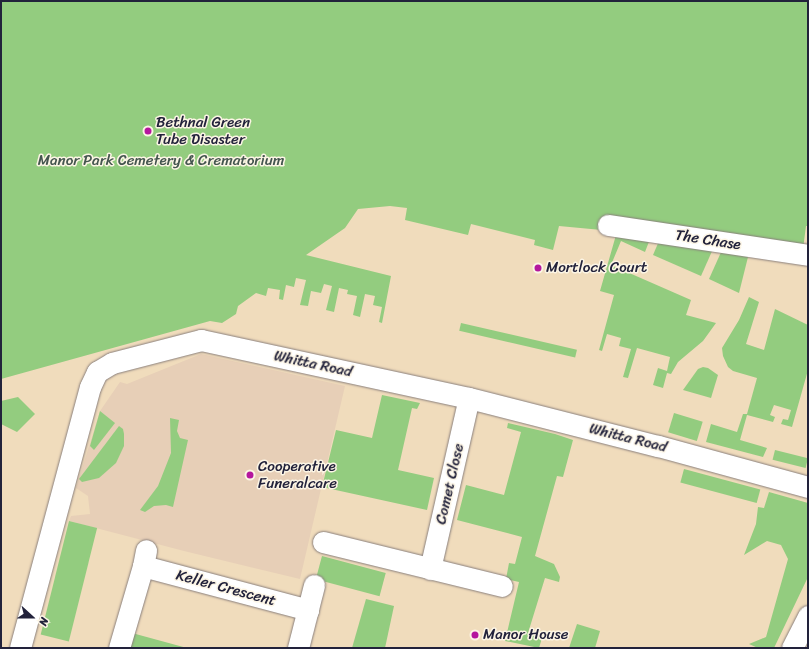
<!DOCTYPE html>
<html>
<head>
<meta charset="utf-8">
<style>
  body { margin:0 }
  #map { position:relative; width:809px; height:649px; overflow:hidden; background:#f0dcbc; font-family:Sriracha,sans-serif }
  div>[style] { position:absolute }
  [style*='--x'] { left:calc(var(--x)*1px); top:calc(var(--y)*1px); width:calc(var(--w)*1px); rotate:calc(var(--a)*1deg) }
  .built>* { inset:0; background:#e7cfb7 }
  .green>* { inset:0; background:#93cc7f; transform-origin:0 0 }
  .roads { filter:drop-shadow(0 0 1px #897f7c) drop-shadow(0 0 1px #897f7c) }
  .minor>* { height:21px; margin:-10.5px; padding:0 10.5px; transform-origin:10.5px; border-radius:10.5px; background:#fff }
  .dots>* { width:11px; height:11px; translate:-50% -50%; box-sizing:border-box; border:2px solid #fcf5e5; border-radius:50% }
  span { translate:-50% -50%; white-space:nowrap; text-align:center; line-height:1.15; -webkit-text-stroke:3px #fcf5e5; paint-order:stroke }
  .poi-label { font-size:15px; color:#22223b }
  .left { translate:0 -50%; text-align:left }
  .park-label { font-size:15px; color:#44554f }
  .street-label { font-size:15px; color:#22223b }
  .frame { position:absolute; inset:0; border:2px solid #22223b; pointer-events:none }
  .north { position:absolute; left:12px; top:597px; width:40px; height:40px; -webkit-text-stroke:3px #fcf5e5; paint-order:stroke; rotate:111deg; font-size:11px; font-weight:700; line-height:16px; text-align:center; color:#22223b }
  .north::after { content:''; display:block; margin:auto; width:14px; height:18px; background:#22223b; clip-path:polygon(50% 0,100% 100%,50% 72%,0 100%) }
</style>
</head>
<body>
<div id="map">
  <div class="built">
    <i style="clip-path:polygon(201px 354px,345px 386px,300px 579px,184px 551px,69px 521px,71px 516px,90px 514px,88px 496px,76px 488px,100px 411px,120px 382px,127px 384px)"></i>
  </div>
  <div class="green">
    <i style="clip-path:polygon(1px 1px,808px 1px,808px 226px,806px 226px,803px 249px,559px 226px,553px 250px,534px 245px,535px 240px,471px 224px,468px 235px,405px 220px,407px 208px,390px 206px,358px 209px,345px 228px,306px 255px,391px 276px,382px 323px,379px 322px,382px 307px,373px 305px,375px 296px,365px 294px,360px 317px,353px 315px,357px 296px,347px 294px,348px 290px,339px 288px,334px 312px,326px 310px,332px 286px,324px 284px,321px 293px,311px 291px,308px 306px,300px 305px,306px 280px,296px 278px,294px 287px,286px 285px,283px 300px,279px 299px,280px 290px,268px 288px,266px 296px,256px 293px,238px 306px,236px 314px,222px 323px,210px 321px,1px 379px)"></i>
    <i style="clip-path:polygon(616px 235px,650px 239px,645px 252px,621px 241px,611px 265px,691px 300px,686px 315px,716px 323px,703px 341px,678px 362px,671px 374px,667px 373px,663px 388px,653px 385px,658px 368px,667px 371px,670px 357px,637px 348px,628px 378px,623px 377px,631px 349px,619px 346px,621px 338px,607px 334px,602px 351px,599px 350px,614px 295px,600px 291px)"></i>
    <i style="clip-path:polygon(659px 241px,713px 249px,701px 276px,653px 255px)"></i>
    <i style="clip-path:polygon(722px 250px,749px 253px,739px 293px,709px 279px)"></i>
    <i style="clip-path:polygon(749px 297px,759px 302px,746px 344px,764px 350px,775px 309px,808px 325px,808px 370px,792px 427px,781px 424px,783px 419px,788px 420px,791px 410px,774px 405px,770px 415px,775px 417px,773px 422px,747px 415px,740px 440px,767px 448px,763px 457px,706px 442px,711px 424px,737px 432px,743px 414px,747px 414px,757px 378px,733px 371px,728px 367px,723px 356px,722px 348px,739px 320px)"></i>
    <i style="left:461px;top:323px;width:119px;height:8px;rotate:13deg"></i>
    <i style="clip-path:polygon(703px 367px,708px 368px,718px 375px,711px 398px,683px 390px,698px 369px)"></i>
    <i style="clip-path:polygon(382px 395px,420px 403px,417px 409px,412px 408px,398px 470px,434px 478px,427px 510px,322px 487px,336px 430px,372px 438px)"></i>
    <i style="clip-path:polygon(18px 397px,35px 414px,17px 432px,1px 424px,1px 401px)"></i>
    <i style="clip-path:polygon(100px 411px,115px 423px,94px 450px,90px 446px)"></i>
    <i style="left:674px;top:413px;width:30px;height:20px;rotate:17deg"></i>
    <i style="clip-path:polygon(170px 418px,179px 420px,177px 431px,180px 438px,188px 440px,173px 507px,166px 505px,154px 506px,145px 512px,140px 510px,158px 486px,171px 453px)"></i>
    <i style="clip-path:polygon(508px 423px,555px 434px,573px 440px,563px 477px,557px 476px,535px 556px,554px 564px,560px 577px,559px 582px,545px 578px,528px 633px,542px 638px,539px 648px,505px 641px,519px 582px,506px 579px,509px 563px,515px 564px,522px 537px,457px 520px,466px 485px,504px 495px,521px 432px,507px 428px)"></i>
    <i style="clip-path:polygon(119px 426px,123px 429px,124px 434px,124px 446px,116px 463px,99px 478px,82px 482px,79px 479px)"></i>
    <i style="left:775px;top:450px;width:34px;height:10px;rotate:14deg"></i>
    <i style="left:684px;top:469px;width:79px;height:14px;rotate:15deg"></i>
    <i style="clip-path:polygon(769px 492px,808px 503px,808px 577px,774px 648px,758px 648px,749px 644px,766px 637px,788px 559px,781px 545px,767px 541px,744px 555px,756px 524px,758px 507px,764px 508px)"></i>
    <i style="left:69px;top:521px;width:29px;height:117px;rotate:14deg"></i>
    <i style="left:322px;top:556px;width:66px;height:24px;rotate:15deg"></i>
    <i style="clip-path:polygon(366px 599px,394px 606px,385px 648px,352px 648px)"></i>
    <i style="clip-path:polygon(577px 624px,600px 631px,595px 648px,569px 648px)"></i>
    <i style="clip-path:polygon(132px 633px,187px 648px,127px 648px)"></i>
  </div>
  <div class="roads">
    <div class="minor">
      <i style="--x:608;--y:225;--w:202;--a:8.5"></i>
      <i style="--x:323;--y:542;--w:184;--a:13.8"></i>
      <i style="--x:143;--y:566;--w:171;--a:14.9"></i>
      <i style="--x:430;--y:569;--w:175;--a:-77.2"></i>
      <i style="--x:20;--y:648;--w:270;--a:-75"></i>
      <i style="--x:90;--y:387;--w:17;--a:-65"></i>
      <i style="--x:97;--y:372;--w:17;--a:-31"></i>
      <i style="--x:112;--y:363;--w:92;--a:-14.5"></i>
      <i style="--x:201;--y:340;--w:274;--a:12.2"></i>
      <i style="--x:469;--y:398;--w:195;--a:14.3"></i>
      <i style="--x:658;--y:446;--w:156;--a:15.3"></i>
      <i style="--x:119;--y:648;--w:85;--a:-73.7"></i>
      <i style="--x:143;--y:566;--w:16;--a:-79"></i>
      <i style="--x:298;--y:648;--w:65;--a:-75.7"></i>
      <i style="--x:792;--y:648;--w:36;--a:-63"></i>
    </div>
  </div>
  <div class="dots">
    <i style="left:148px;top:131px;background:#b5179e"></i>
    <i style="left:538px;top:268px;background:#b5179e"></i>
    <i style="left:250px;top:475px;background:#b5179e"></i>
    <i style="left:475px;top:635px;background:#b5179e"></i>
  </div>
  <div class="poi-label">
    <span class="left" style="left:156px;top:131px">Bethnal Green<br>Tube Disaster</span>
    <span class="left" style="left:546px;top:268px">Mortlock Court</span>
    <span class="left" style="left:258px;top:475px">Cooperative<br>Funeralcare</span>
    <span class="left" style="left:483px;top:635px">Manor House</span>
  </div>
  <div class="park-label">
    <span style="left:161px;top:161px">Manor Park Cemetery &amp; Crematorium</span>
  </div>
  <div class="street-label">
    <span style="left:708px;top:240px;rotate:9deg">The Chase</span>
    <span style="left:313px;top:364px;rotate:12deg">Whitta Road</span>
    <span style="left:628px;top:438px;rotate:14deg">Whitta Road</span>
    <span style="left:450px;top:484px;rotate:-77deg">Comet Close</span>
    <span style="left:226px;top:588px;rotate:15deg">Keller Crescent</span>
  </div>
  <div class="frame"></div>
  <div class="north">N</div>
</div>
</body>
</html>
